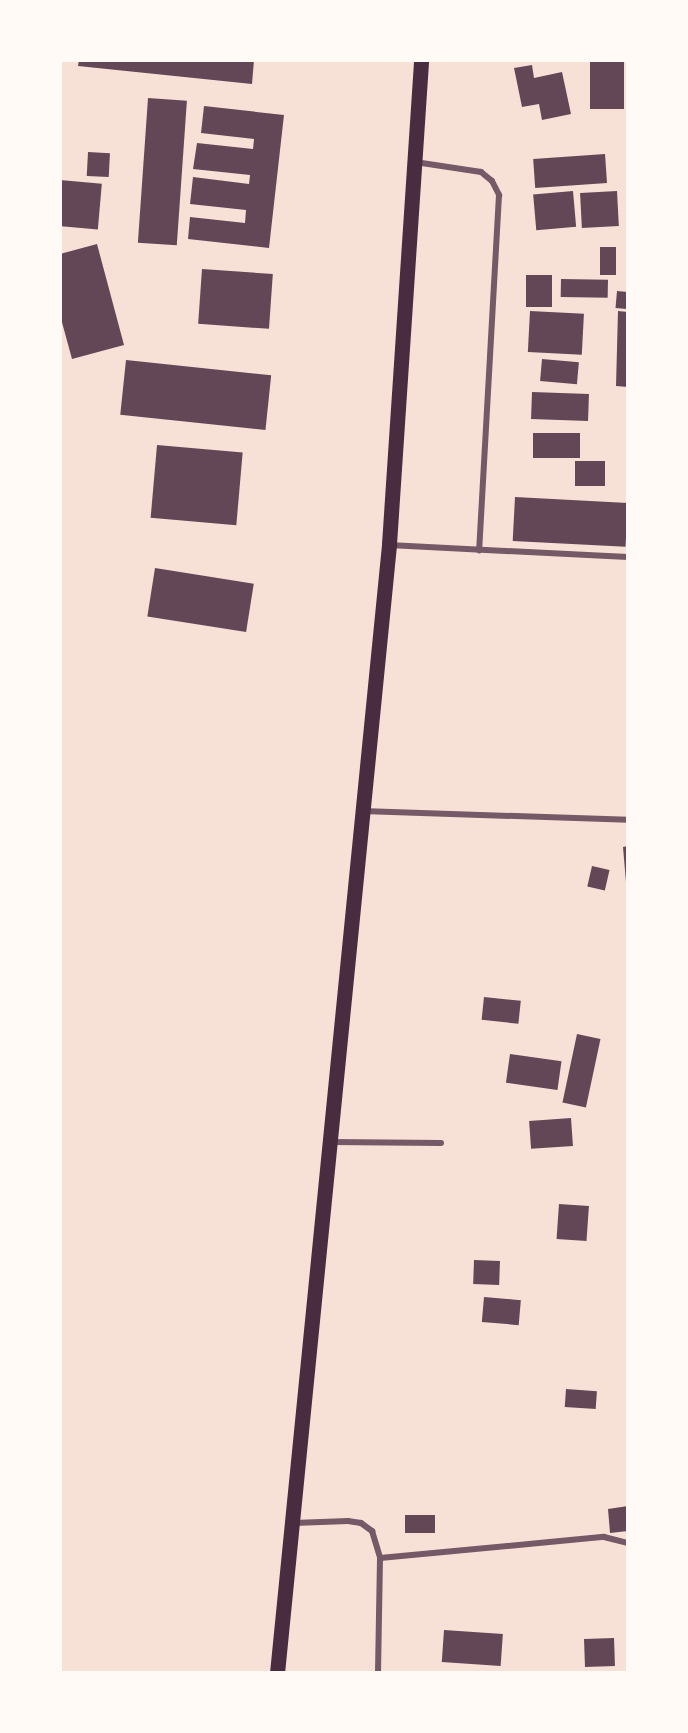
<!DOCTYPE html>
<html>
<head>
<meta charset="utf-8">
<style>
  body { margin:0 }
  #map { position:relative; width:688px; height:1733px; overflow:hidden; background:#f7e1d7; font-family:"Crimson Pro",serif }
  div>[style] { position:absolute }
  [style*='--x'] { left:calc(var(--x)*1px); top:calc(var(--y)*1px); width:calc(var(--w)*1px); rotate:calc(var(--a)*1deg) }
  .building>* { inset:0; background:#644757; transform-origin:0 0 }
  .minor>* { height:6px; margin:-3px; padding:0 3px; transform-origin:3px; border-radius:3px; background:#755966 }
  .primary>* { height:15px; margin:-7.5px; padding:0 7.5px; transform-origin:7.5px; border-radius:7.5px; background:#4a2c40 }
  span { translate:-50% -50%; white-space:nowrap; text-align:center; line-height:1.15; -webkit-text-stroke:5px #fffaf5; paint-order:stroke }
  .frame { position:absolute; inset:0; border:62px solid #fffaf5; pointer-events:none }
</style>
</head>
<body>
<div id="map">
  <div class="building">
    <i style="clip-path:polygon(79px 60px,254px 60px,252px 84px,78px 66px)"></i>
    <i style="left:590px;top:60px;width:34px;height:49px"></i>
    <i style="clip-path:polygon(532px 65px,534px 78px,562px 72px,571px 114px,542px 120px,539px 104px,522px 107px,514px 68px)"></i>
    <i style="left:148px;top:98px;width:39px;height:145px;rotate:4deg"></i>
    <i style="clip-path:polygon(204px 106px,284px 115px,269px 248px,188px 239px,190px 217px,245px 223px,246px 210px,190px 204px,193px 177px,249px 184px,250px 175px,193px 169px,197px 143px,253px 149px,254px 139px,201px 133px)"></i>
    <i style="left:88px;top:152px;width:22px;height:24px;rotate:3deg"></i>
    <i style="left:605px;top:154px;width:29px;height:72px;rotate:86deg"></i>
    <i style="left:60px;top:180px;width:42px;height:46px;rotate:5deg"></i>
    <i style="left:573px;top:191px;width:36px;height:40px;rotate:85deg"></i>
    <i style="left:617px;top:191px;width:35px;height:37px;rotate:87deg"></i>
    <i style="clip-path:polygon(97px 244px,124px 345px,72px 359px,60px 315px,60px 254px)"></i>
    <i style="left:600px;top:247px;width:16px;height:28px"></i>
    <i style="left:202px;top:269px;width:71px;height:55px;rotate:4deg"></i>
    <i style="left:526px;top:275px;width:26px;height:32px"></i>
    <i style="left:561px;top:279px;width:47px;height:18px;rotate:1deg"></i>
    <i style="left:617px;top:291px;width:11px;height:17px;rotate:5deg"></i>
    <i style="left:530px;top:311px;width:54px;height:41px;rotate:3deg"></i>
    <i style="clip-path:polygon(618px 311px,628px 312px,628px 387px,616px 386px)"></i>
    <i style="left:542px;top:359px;width:37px;height:22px;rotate:5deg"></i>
    <i style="left:126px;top:360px;width:146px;height:55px;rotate:6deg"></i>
    <i style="left:532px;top:392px;width:57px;height:27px;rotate:2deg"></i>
    <i style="left:580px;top:433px;width:25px;height:47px;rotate:90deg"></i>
    <i style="left:157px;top:445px;width:86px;height:73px;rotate:5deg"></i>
    <i style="left:575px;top:461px;width:30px;height:25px"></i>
    <i style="left:515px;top:497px;width:113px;height:44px;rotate:3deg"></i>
    <i style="left:155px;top:568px;width:100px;height:49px;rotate:9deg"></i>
    <i style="clip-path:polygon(628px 846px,628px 882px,626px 882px,623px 847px)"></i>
    <i style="left:592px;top:866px;width:18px;height:21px;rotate:13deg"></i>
    <i style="left:484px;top:997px;width:37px;height:23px;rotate:6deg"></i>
    <i style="left:577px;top:1034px;width:24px;height:70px;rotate:12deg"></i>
    <i style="left:510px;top:1054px;width:52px;height:29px;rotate:8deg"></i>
    <i style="left:571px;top:1118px;width:28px;height:42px;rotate:86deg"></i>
    <i style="left:559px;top:1204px;width:30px;height:35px;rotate:4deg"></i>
    <i style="left:474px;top:1260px;width:26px;height:24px;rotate:2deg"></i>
    <i style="left:484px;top:1297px;width:37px;height:25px;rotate:5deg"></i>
    <i style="left:566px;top:1389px;width:31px;height:18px;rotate:4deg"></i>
    <i style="clip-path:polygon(628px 1506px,628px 1531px,610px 1533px,608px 1509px)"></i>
    <i style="left:405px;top:1515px;width:30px;height:18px"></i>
    <i style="left:444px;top:1630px;width:59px;height:32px;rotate:4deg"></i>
    <i style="left:614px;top:1638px;width:28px;height:30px;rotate:88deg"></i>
  </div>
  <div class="minor">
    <i style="--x:415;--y:162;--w:67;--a:8.6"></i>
    <i style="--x:481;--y:172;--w:14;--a:39"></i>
    <i style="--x:492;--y:181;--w:16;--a:63"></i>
    <i style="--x:499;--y:195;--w:356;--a:93.2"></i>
    <i style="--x:389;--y:545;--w:239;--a:2.9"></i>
    <i style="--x:362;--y:811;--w:266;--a:1.9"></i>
    <i style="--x:331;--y:1142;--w:110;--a:0.5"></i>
    <i style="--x:294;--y:1523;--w:54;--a:-2.1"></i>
    <i style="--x:348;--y:1521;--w:13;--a:9"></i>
    <i style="--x:361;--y:1523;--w:14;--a:36"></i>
    <i style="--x:372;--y:1531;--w:28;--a:73"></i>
    <i style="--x:380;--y:1558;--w:115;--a:91"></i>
    <i style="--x:380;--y:1558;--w:225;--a:-5.4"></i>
    <i style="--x:604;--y:1537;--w:25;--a:14"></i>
  </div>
  <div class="primary">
    <i style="--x:277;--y:1673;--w:1135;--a:-84.33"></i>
    <i style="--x:389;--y:544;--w:485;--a:-86.2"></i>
  </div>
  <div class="frame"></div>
</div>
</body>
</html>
